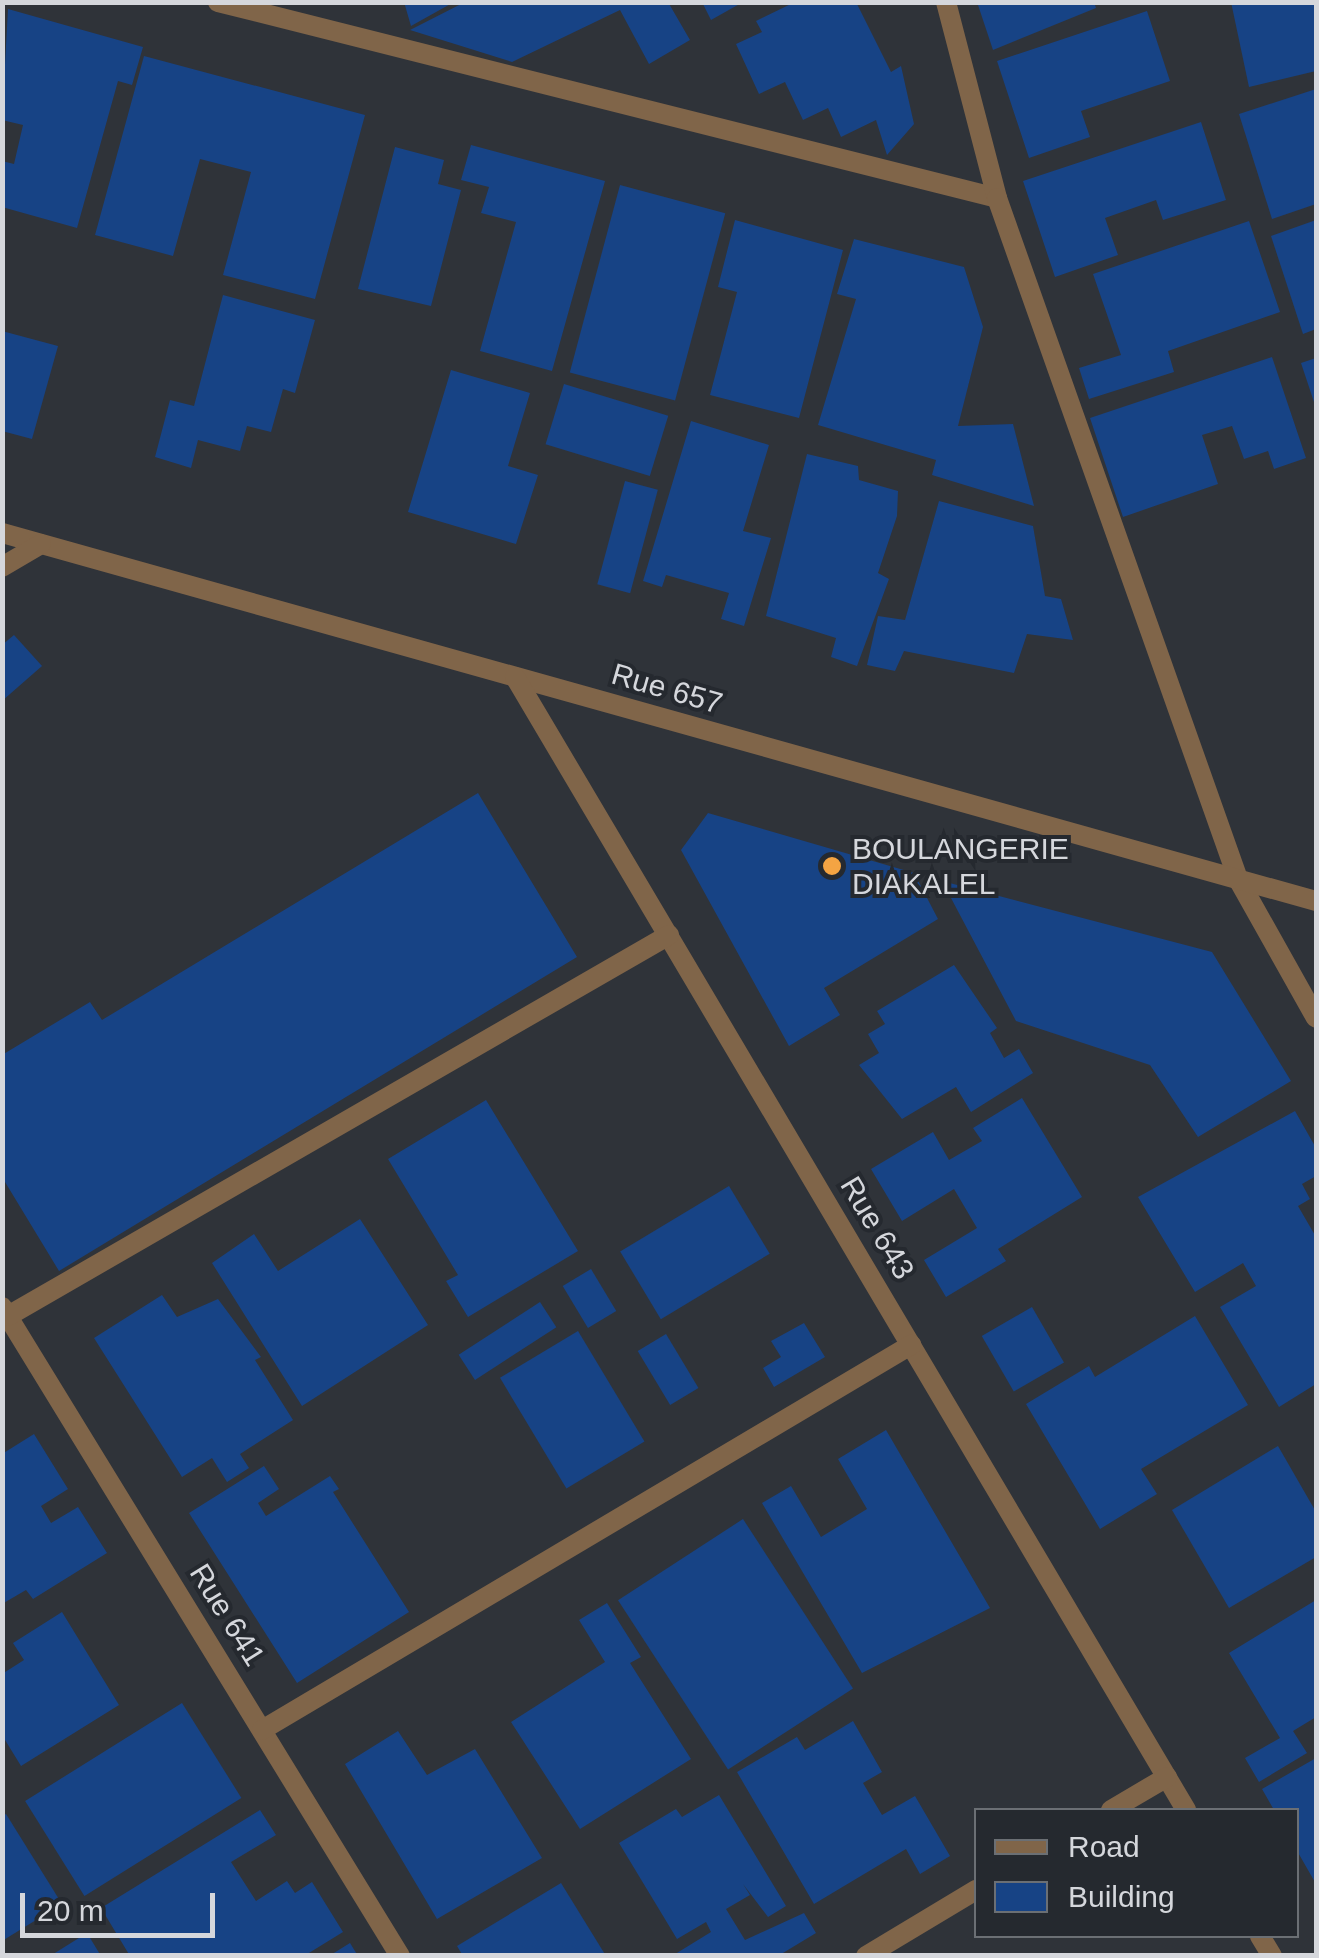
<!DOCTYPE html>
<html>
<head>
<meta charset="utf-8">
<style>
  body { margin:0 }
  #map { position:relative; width:1319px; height:1958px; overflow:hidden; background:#2f3339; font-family:Arial,sans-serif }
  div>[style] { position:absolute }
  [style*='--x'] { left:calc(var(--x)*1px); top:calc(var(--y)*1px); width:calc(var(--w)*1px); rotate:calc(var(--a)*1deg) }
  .building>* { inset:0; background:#174385; transform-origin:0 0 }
  .minor>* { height:20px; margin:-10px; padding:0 10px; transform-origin:10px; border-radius:10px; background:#806549 }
  .dots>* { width:28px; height:28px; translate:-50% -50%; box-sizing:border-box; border:5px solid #25292f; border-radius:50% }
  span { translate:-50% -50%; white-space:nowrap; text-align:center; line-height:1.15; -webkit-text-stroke:8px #25292f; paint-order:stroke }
  .street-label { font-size:30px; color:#d5d7dc }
  .poi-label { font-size:30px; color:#d5d7dc }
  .left { translate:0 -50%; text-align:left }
  .frame { position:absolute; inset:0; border:5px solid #d5d7dc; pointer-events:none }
  .legend { position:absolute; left:974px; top:1808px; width:325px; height:130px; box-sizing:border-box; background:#25292f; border:2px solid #6b6f74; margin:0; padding:12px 18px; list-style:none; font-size:30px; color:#d5d7dc }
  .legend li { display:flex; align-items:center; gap:20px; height:50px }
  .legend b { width:50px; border:2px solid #6b6f74 }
  .scale { position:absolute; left:20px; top:1893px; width:195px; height:45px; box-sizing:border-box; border:5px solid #d5d7dc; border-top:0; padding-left:12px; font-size:30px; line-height:35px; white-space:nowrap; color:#d5d7dc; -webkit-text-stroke:8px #25292f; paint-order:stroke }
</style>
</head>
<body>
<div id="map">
  <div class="building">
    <i style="clip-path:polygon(404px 2px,454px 2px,411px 26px)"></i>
    <i style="clip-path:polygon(465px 2px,668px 2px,690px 40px,649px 64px,620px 10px,512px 62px,410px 30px)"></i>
    <i style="clip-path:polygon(702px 2px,743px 2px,711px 20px)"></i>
    <i style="clip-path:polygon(795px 2px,856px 2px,891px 72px,901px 66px,914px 124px,887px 155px,876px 120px,841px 137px,828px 108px,803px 120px,785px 82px,759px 94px,736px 44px,762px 32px,756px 21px)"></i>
    <i style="clip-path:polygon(977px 2px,1094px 2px,1096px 8px,993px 50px)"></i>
    <i style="clip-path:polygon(1231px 2px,1316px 2px,1316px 71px,1249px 87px)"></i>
    <i style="clip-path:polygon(8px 9px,143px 47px,132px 85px,118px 81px,77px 228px,2px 207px,2px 161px,14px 164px,23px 125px,2px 120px)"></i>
    <i style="clip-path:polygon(1147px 11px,1170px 81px,1081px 111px,1090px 137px,1029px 158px,997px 61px)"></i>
    <i style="clip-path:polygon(144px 56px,365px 115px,315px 299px,223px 275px,251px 172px,200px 159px,173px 256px,95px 235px)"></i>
    <i style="clip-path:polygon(1316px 89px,1316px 204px,1272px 219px,1239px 114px)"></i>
    <i style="clip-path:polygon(1201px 122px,1226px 200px,1163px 220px,1156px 200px,1105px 218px,1118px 255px,1055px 277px,1023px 181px)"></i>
    <i style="clip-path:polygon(471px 145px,605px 181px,552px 371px,480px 351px,516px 222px,481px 213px,489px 187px,461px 180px)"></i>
    <i style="clip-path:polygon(395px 147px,444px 160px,438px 184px,461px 190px,431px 306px,358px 289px)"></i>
    <i style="left:620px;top:185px;width:109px;height:194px;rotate:15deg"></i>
    <i style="clip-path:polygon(735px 220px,843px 250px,799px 418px,710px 395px,737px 292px,718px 287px)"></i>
    <i style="clip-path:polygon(1316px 220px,1316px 329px,1303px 334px,1271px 236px)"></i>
    <i style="clip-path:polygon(1249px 221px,1280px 312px,1168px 351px,1174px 372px,1089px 399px,1079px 368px,1121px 355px,1093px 274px)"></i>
    <i style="clip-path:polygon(854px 239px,964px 267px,983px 327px,958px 426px,1013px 424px,1034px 506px,932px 475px,936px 460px,818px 425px,856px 299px,837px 294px)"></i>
    <i style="clip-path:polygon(223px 295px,315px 320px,295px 393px,283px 389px,271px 432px,247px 426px,240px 451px,198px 440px,191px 468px,155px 457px,170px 400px,194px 406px)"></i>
    <i style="clip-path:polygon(2px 331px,58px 346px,32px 439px,2px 431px)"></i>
    <i style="clip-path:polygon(1272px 357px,1306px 458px,1274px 469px,1268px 451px,1244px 459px,1232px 426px,1202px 435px,1218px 484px,1123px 517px,1090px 418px)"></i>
    <i style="clip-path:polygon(1316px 358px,1316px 408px,1301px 363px)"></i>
    <i style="clip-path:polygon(451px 370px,530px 393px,508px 466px,538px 475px,516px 544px,408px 512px)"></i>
    <i style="left:564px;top:384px;width:109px;height:63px;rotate:17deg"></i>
    <i style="clip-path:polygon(691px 421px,769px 445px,743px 531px,771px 538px,744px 626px,721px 619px,729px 593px,666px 575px,662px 587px,643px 581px)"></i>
    <i style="clip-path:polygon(807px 454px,858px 466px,859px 480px,898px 491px,897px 516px,878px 573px,889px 579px,857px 666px,831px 657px,836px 638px,766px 616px)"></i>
    <i style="left:625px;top:481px;width:34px;height:107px;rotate:15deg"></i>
    <i style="clip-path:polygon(939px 501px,1033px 526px,1045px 596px,1061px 599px,1073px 640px,1027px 634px,1014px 673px,904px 651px,895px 671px,867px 665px,878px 616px,905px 620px)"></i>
    <i style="clip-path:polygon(14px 635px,42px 666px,2px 701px,2px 645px)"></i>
    <i style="clip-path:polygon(478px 793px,577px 957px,59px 1271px,2px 1177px,2px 1055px,90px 1002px,102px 1020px)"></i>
    <i style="clip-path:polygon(708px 813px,914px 873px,938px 919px,824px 988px,840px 1015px,789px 1046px,681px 850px)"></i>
    <i style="clip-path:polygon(942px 881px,1212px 952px,1291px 1081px,1198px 1137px,1150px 1065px,1016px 1021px)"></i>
    <i style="clip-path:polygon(954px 965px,997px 1028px,990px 1033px,1004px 1058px,1019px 1049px,1033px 1073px,971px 1112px,956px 1087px,902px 1119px,859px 1065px,879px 1053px,868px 1034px,885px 1024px,877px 1011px)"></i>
    <i style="clip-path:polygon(1022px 1098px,1082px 1197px,998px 1249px,1006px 1261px,946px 1297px,924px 1260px,977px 1228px,954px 1189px,902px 1221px,871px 1169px,933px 1132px,949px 1160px,982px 1141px,973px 1128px)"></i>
    <i style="clip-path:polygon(486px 1100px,578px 1251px,468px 1317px,446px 1281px,458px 1275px,388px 1159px)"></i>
    <i style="clip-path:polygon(1295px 1111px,1316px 1148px,1316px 1176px,1302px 1184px,1310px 1199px,1298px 1206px,1316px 1237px,1316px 1384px,1279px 1407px,1220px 1307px,1256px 1286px,1243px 1263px,1195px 1292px,1138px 1197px)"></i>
    <i style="left:729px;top:1186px;width:79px;height:127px;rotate:59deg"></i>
    <i style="clip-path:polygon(360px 1219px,428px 1325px,302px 1406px,212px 1263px,254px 1234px,278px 1271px)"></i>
    <i style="left:591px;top:1269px;width:49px;height:33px;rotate:59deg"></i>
    <i style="clip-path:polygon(162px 1295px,177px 1317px,218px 1299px,261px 1357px,255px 1360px,293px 1420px,240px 1454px,249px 1468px,227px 1482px,212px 1458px,182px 1477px,94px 1338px)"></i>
    <i style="left:540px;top:1302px;width:30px;height:97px;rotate:57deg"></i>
    <i style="left:1032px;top:1307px;width:64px;height:58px;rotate:60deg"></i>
    <i style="clip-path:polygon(1195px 1316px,1248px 1405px,1141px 1469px,1157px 1494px,1100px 1529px,1026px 1404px,1089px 1366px,1095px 1377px)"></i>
    <i style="clip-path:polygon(804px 1323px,825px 1357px,774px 1387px,763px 1368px,781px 1357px,771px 1341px)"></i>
    <i style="left:578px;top:1331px;width:129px;height:91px;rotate:59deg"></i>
    <i style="left:666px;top:1334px;width:63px;height:33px;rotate:59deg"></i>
    <i style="clip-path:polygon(886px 1430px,990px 1608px,862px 1673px,762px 1503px,791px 1486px,821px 1537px,867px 1509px,838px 1459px)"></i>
    <i style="clip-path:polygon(34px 1434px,68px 1489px,41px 1506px,51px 1523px,78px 1507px,107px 1553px,33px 1599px,26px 1590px,2px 1604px,2px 1454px)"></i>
    <i style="clip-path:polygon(1278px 1446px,1316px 1512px,1316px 1557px,1229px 1608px,1172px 1510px)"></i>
    <i style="clip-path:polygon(264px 1466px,279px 1489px,258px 1503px,266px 1516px,330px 1476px,339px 1489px,333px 1492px,409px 1612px,297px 1683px,189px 1513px)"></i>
    <i style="left:743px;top:1519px;width:202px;height:149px;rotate:57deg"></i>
    <i style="clip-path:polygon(1316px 1600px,1316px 1717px,1293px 1731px,1307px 1753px,1259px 1782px,1245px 1758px,1280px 1738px,1229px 1653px)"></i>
    <i style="clip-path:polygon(607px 1603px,641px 1657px,630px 1663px,691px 1759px,580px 1829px,511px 1722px,605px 1662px,579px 1620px)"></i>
    <i style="clip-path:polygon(62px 1612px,119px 1705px,21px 1766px,2px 1735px,2px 1674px,24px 1660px,13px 1643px)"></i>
    <i style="left:182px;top:1703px;width:112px;height:185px;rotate:58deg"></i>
    <i style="clip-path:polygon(853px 1721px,882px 1772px,863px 1783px,882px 1815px,915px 1796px,950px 1856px,920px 1874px,906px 1849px,814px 1904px,737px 1772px,797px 1737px,805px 1750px)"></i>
    <i style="clip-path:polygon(398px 1731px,427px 1775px,475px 1749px,542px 1858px,437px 1919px,345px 1764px)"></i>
    <i style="clip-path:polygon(1316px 1758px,1316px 1884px,1296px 1849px,1296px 1810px,1274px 1810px,1262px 1789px)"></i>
    <i style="clip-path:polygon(719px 1795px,786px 1906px,768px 1917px,743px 1884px,750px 1895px,726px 1909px,745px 1940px,804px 1913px,816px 1933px,778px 1956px,672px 1956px,711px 1932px,706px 1922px,677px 1939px,619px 1843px,676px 1809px,682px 1817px)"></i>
    <i style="clip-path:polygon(260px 1810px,276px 1835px,231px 1862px,256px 1901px,287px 1881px,295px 1893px,312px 1882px,343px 1932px,304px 1956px,130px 1956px,101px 1908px)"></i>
    <i style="clip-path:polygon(6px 1814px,62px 1904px,2px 1941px,2px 1816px)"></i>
    <i style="clip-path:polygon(561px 1883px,606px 1956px,463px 1956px,457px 1946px)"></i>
    <i style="clip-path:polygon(87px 1933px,101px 1956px,50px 1956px)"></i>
    <i style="clip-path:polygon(350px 1943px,358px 1956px,329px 1956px)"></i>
  </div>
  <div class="minor">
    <i style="--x:218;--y:2;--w:803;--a:14.12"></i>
    <i style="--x:946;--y:2;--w:203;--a:75.4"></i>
    <i style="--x:997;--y:198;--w:722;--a:70.51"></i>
    <i style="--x:1238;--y:879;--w:159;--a:60.7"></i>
    <i style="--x:2;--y:533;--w:1365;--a:15.65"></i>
    <i style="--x:2;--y:567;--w:45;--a:-30.5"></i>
    <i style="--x:515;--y:677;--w:1317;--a:59.36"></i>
    <i style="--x:2;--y:1307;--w:761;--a:58.48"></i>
    <i style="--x:8;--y:1316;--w:763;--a:-29.96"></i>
    <i style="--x:262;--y:1730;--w:755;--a:-30.68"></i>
    <i style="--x:1111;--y:1810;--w:65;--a:-30.5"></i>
    <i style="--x:1260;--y:1936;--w:23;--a:59"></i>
    <i style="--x:866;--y:1956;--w:128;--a:-31"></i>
  </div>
  <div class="dots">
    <i style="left:832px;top:866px;background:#f4a443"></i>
  </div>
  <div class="street-label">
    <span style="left:667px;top:689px;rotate:16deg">Rue 657</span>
    <span style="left:877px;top:1228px;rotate:59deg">Rue 643</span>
    <span style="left:227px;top:1615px;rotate:58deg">Rue 641</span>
  </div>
  <div class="poi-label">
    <span class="left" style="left:852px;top:866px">BOULANGERIE<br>DIAKALEL</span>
  </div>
  <div class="frame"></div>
  <ul class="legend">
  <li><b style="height:12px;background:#806549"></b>Road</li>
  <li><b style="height:28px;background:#174385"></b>Building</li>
  </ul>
  <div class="scale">20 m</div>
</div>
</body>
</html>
